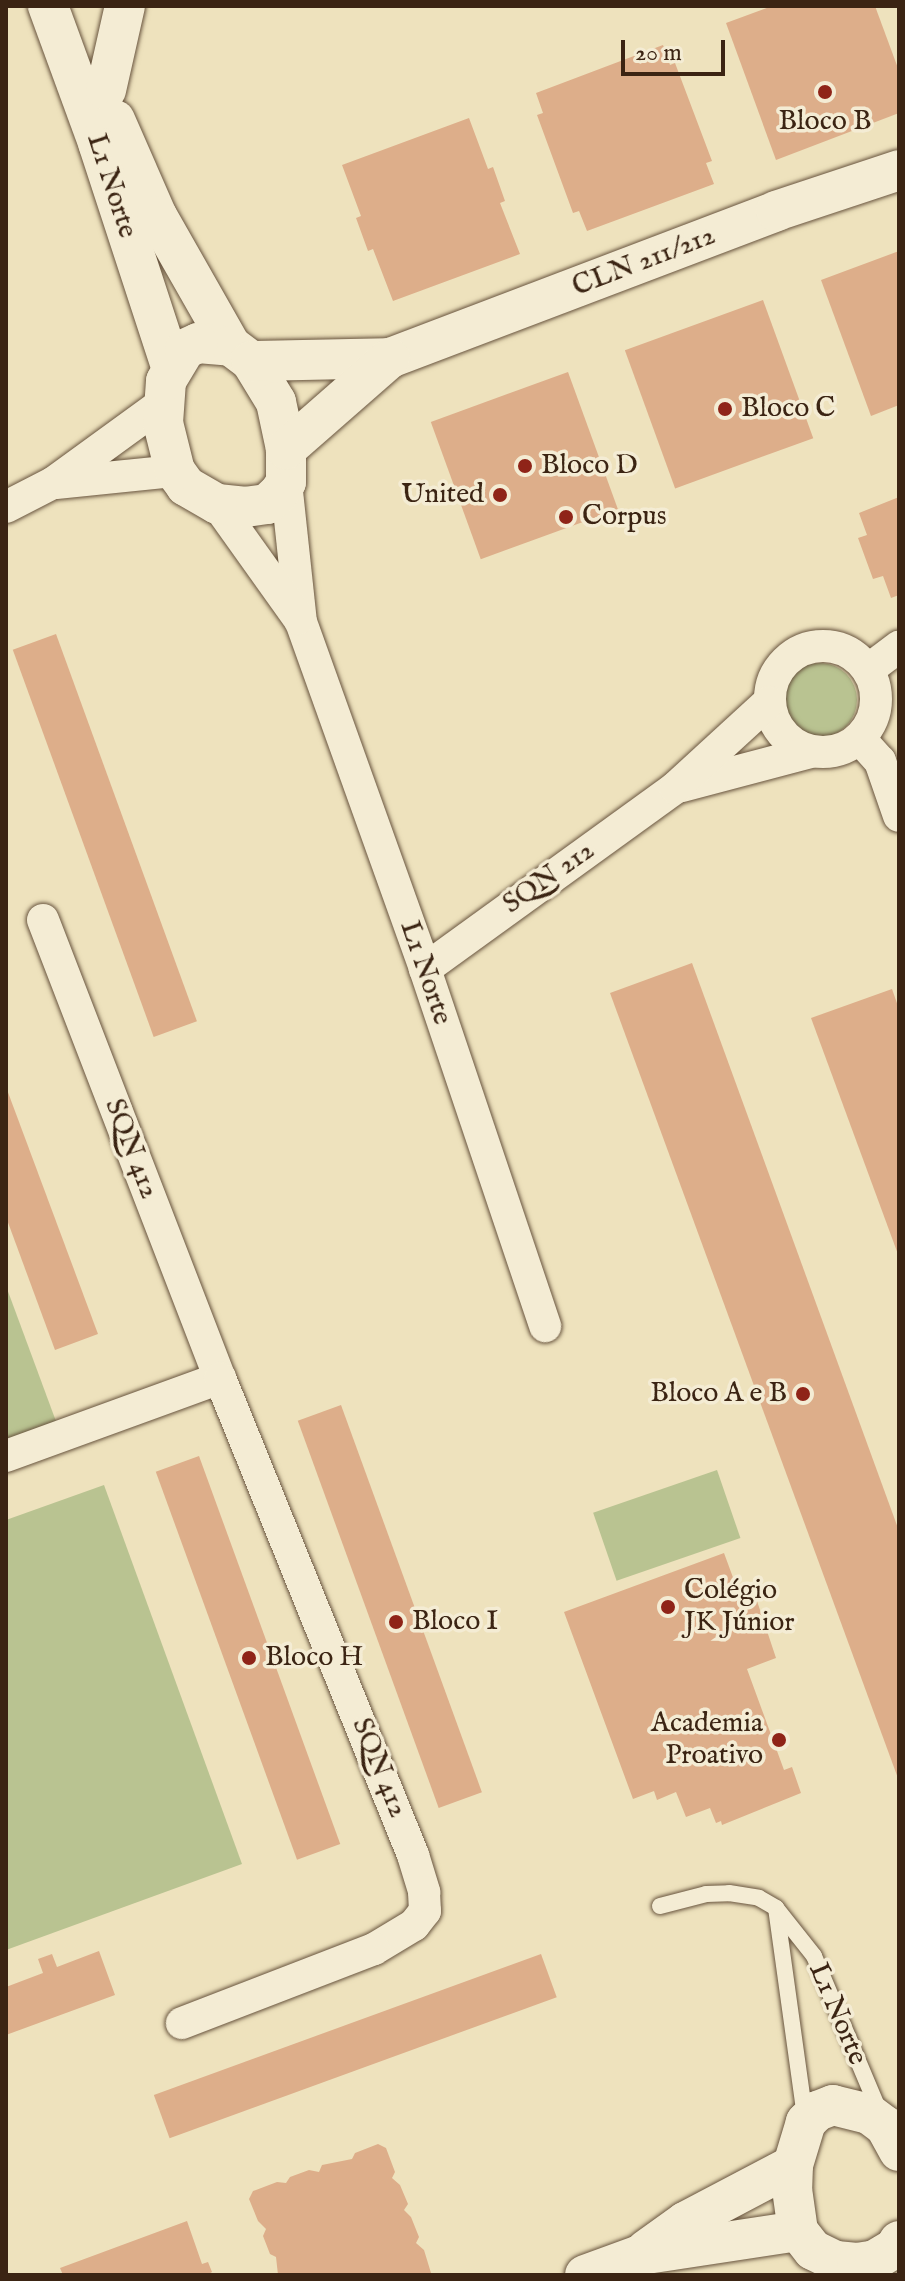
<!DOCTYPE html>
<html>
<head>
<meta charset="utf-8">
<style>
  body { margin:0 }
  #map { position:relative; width:905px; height:2281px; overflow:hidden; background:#eee2bd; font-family:"IM FELL English",serif }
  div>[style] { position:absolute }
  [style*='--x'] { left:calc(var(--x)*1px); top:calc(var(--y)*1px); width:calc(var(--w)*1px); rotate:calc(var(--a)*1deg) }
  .green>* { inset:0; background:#b9c391; transform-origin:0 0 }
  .round { border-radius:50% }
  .building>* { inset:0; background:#ddae8a; transform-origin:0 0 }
  .roads { filter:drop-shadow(0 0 2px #68543e) drop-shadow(0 0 2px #68543e) }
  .service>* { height:16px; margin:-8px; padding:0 8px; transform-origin:8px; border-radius:8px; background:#f4ecd4 }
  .minor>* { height:32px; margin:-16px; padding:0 16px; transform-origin:16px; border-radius:16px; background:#f4ecd4 }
  .minor>.ring { margin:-16px; padding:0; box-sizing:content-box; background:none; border:32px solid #f4ecd4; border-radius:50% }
  .tertiary>* { height:40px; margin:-20px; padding:0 20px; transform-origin:20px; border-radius:20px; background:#f4ecd4 }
  .dots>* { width:22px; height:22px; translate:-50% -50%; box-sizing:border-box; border:4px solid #f4ecd4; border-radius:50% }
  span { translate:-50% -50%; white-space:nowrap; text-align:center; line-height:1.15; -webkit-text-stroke:7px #f4ecd4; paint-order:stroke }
  .poi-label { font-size:28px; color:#3b2413 }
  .left { translate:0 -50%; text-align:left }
  .right { translate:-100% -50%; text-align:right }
  .street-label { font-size:28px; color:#3b2413 }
  .frame { position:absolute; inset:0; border:8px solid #3b2413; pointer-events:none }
  .scale { position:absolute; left:621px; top:40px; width:104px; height:36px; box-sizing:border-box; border:4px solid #3b2413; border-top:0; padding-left:10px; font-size:24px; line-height:28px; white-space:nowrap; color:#3b2413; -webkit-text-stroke:6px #f4ecd4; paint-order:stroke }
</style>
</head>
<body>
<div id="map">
  <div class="green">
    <i class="round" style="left:783px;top:663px;width:74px;height:74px"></i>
    <i style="clip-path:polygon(6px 1286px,57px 1424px,6px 1442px)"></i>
    <i style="left:717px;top:1470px;width:72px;height:131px;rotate:71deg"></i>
    <i style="clip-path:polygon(104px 1485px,242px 1864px,6px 1950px,6px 1520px)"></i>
  </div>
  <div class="building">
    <i style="clip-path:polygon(772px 6px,875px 6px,899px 71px,899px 113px,776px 160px,726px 23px)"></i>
    <i style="clip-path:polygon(663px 45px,670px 65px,675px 63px,712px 161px,706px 163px,714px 184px,587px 231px,579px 211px,573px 213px,537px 115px,543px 113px,536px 93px)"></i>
    <i style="clip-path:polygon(469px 118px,488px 169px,493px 167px,505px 201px,500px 203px,520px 254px,393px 301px,373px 249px,368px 251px,356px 218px,361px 216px,342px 165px)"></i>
    <i style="clip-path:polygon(899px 251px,899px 405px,871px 416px,821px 280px)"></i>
    <i style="left:763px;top:300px;width:147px;height:147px;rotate:70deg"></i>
    <i style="left:568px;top:372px;width:146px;height:146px;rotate:70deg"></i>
    <i style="clip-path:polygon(899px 497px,899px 595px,891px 598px,883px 576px,873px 579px,858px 538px,867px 535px,859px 513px)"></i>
    <i style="left:56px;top:634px;width:412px;height:46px;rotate:70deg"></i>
    <i style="clip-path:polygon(692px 963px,899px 1531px,899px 1781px,610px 993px)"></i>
    <i style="clip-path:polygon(892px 989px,899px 1009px,899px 1257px,811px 1018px)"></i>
    <i style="clip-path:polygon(6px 1087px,98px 1334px,55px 1350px,6px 1217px)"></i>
    <i style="left:341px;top:1405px;width:412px;height:46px;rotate:70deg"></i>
    <i style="left:199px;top:1456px;width:413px;height:46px;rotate:70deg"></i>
    <i style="clip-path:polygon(724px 1553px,742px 1602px,756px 1598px,776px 1658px,747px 1669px,784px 1770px,792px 1767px,801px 1793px,722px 1825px,721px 1821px,716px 1823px,710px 1808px,686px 1817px,676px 1792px,657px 1800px,654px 1791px,633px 1799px,564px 1612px)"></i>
    <i style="clip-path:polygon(99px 1951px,115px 1995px,6px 2035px,6px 1987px,43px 1973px,38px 1959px,52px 1954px,57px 1967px)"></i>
    <i style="left:541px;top:1954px;width:46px;height:412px;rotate:70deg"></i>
    <i style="clip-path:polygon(378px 2144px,386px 2148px,395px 2172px,392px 2178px,400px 2185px,408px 2204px,404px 2210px,411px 2217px,419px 2237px,416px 2243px,424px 2250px,431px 2273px,278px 2275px,276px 2257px,270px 2254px,263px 2236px,266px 2229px,258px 2221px,249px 2199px,253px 2191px,277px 2182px,286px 2183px,290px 2177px,309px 2170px,319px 2172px,322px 2165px,352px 2159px,355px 2153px)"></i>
    <i style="clip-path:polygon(187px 2221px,202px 2264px,208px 2262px,212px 2272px,207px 2275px,63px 2275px,60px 2268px)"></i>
  </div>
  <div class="roads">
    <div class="service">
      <i style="--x:660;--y:1906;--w:48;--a:-14.6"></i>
      <i style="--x:706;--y:1894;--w:23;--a:-2"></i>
      <i style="--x:729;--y:1893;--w:30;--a:9"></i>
      <i style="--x:759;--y:1898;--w:20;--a:30"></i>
      <i style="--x:776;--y:1908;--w:61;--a:51.6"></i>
      <i style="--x:814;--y:1956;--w:168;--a:67.2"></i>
      <i style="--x:776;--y:1908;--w:211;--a:82.1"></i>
    </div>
    <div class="minor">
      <i style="--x:286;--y:482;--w:141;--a:83.9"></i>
      <i style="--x:301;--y:622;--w:368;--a:70.3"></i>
      <i style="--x:425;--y:969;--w:377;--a:71.4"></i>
      <i style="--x:56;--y:483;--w:120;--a:-5.8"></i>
      <i style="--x:217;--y:504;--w:141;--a:54.5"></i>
      <i style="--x:6;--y:507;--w:53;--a:-27.1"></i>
      <i style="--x:53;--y:483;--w:136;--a:-36"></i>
      <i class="ring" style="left:770px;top:646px;width:74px;height:74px"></i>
      <i style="--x:868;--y:670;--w:39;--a:-37"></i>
      <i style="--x:859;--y:738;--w:31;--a:48"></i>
      <i style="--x:880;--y:761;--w:58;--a:70.9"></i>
      <i style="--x:682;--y:786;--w:133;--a:-14.8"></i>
      <i style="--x:43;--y:920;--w:491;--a:68.9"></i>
      <i style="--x:425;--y:969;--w:309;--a:-35.9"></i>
      <i style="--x:675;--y:788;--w:127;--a:-42.5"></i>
      <i style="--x:6;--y:1456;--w:228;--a:-20"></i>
      <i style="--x:220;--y:1378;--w:515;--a:67.97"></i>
      <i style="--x:413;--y:1855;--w:39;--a:73"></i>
      <i style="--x:424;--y:1892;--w:19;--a:87"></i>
      <i style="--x:425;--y:1911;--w:18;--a:128"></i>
      <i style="--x:414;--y:1925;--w:47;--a:149"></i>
      <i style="--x:374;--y:1949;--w:206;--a:158.9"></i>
    </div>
    <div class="tertiary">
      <i style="--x:48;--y:6;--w:146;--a:69.9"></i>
      <i style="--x:98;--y:143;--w:236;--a:71.9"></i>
      <i style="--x:106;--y:90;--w:86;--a:-77.3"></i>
      <i style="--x:115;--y:120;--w:105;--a:66.4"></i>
      <i style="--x:157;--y:216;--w:150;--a:60.4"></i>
      <i style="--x:198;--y:343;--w:33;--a:5"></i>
      <i style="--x:231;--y:346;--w:25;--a:37"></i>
      <i style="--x:251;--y:361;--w:48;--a:58.6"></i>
      <i style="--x:276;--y:402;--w:48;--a:78"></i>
      <i style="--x:286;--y:449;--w:33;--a:90"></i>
      <i style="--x:286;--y:482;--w:13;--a:122"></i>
      <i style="--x:279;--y:493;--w:16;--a:137"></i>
      <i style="--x:267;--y:504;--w:21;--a:172"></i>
      <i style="--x:246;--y:507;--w:29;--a:-174"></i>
      <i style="--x:217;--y:504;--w:36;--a:-150"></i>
      <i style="--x:186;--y:486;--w:19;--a:-126"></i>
      <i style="--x:175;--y:471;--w:49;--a:-104"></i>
      <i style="--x:163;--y:423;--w:42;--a:-85.9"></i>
      <i style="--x:166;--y:381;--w:37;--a:-59"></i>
      <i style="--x:185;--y:349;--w:14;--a:-25"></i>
      <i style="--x:251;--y:361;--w:139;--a:-1.2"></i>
      <i style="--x:390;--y:358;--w:413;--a:-20.8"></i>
      <i style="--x:776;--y:211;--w:130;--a:-18.4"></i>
      <i style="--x:286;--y:449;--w:138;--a:-41.2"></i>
      <i style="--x:899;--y:2151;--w:29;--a:-119"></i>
      <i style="--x:885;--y:2126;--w:20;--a:-143"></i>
      <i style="--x:869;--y:2114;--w:37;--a:-166"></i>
      <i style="--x:833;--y:2105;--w:17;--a:159"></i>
      <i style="--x:817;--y:2111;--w:16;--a:135"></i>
      <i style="--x:806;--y:2122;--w:45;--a:106.8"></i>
      <i style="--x:793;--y:2165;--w:24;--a:92"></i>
      <i style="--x:792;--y:2189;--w:42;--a:81.9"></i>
      <i style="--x:798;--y:2231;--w:24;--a:52"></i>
      <i style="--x:813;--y:2250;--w:25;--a:26"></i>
      <i style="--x:836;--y:2261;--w:21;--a:5"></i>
      <i style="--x:857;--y:2263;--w:18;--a:-9"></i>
      <i style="--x:875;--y:2260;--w:23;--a:-31"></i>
      <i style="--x:895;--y:2248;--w:8;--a:-60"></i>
      <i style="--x:646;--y:2250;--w:48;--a:-35.7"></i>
      <i style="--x:685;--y:2222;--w:122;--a:-27.8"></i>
      <i style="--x:585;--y:2275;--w:59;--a:-20"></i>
      <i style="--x:640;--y:2255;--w:160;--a:-8.6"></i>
    </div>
  </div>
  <div class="dots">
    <i style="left:825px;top:92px;background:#8f2418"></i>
    <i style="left:725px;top:409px;background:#8f2418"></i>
    <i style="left:525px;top:466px;background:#8f2418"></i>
    <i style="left:500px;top:495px;background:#8f2418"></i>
    <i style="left:566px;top:517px;background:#8f2418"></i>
    <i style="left:803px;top:1394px;background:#8f2418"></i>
    <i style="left:668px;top:1607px;background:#8f2418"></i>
    <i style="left:396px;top:1622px;background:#8f2418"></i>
    <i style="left:249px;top:1658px;background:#8f2418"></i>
    <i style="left:779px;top:1740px;background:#8f2418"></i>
  </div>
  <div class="poi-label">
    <span style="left:825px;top:122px">Bloco B</span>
    <span class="left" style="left:741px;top:409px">Bloco C</span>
    <span class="left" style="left:541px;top:466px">Bloco D</span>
    <span class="right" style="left:484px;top:495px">United</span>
    <span class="left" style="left:582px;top:517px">Corpus</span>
    <span class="right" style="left:787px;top:1394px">Bloco A e B</span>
    <span class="left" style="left:684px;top:1607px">Colégio<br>JK Júnior</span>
    <span class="left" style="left:412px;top:1622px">Bloco I</span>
    <span class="left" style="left:265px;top:1658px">Bloco H</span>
    <span class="right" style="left:763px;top:1740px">Academia<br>Proativo</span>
  </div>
  <div class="street-label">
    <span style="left:111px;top:186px;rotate:72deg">L1 Norte</span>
    <span style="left:644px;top:262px;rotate:-21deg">CLN 211/212</span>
    <span style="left:549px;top:878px;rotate:-35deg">SQN 212</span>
    <span style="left:425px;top:973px;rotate:71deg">L1 Norte</span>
    <span style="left:131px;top:1149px;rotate:69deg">SQN 412</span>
    <span style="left:379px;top:1768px;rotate:68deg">SQN 412</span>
    <span style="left:837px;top:2014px;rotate:67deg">L1 Norte</span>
  </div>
  <div class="frame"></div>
  <div class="scale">20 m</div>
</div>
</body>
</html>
